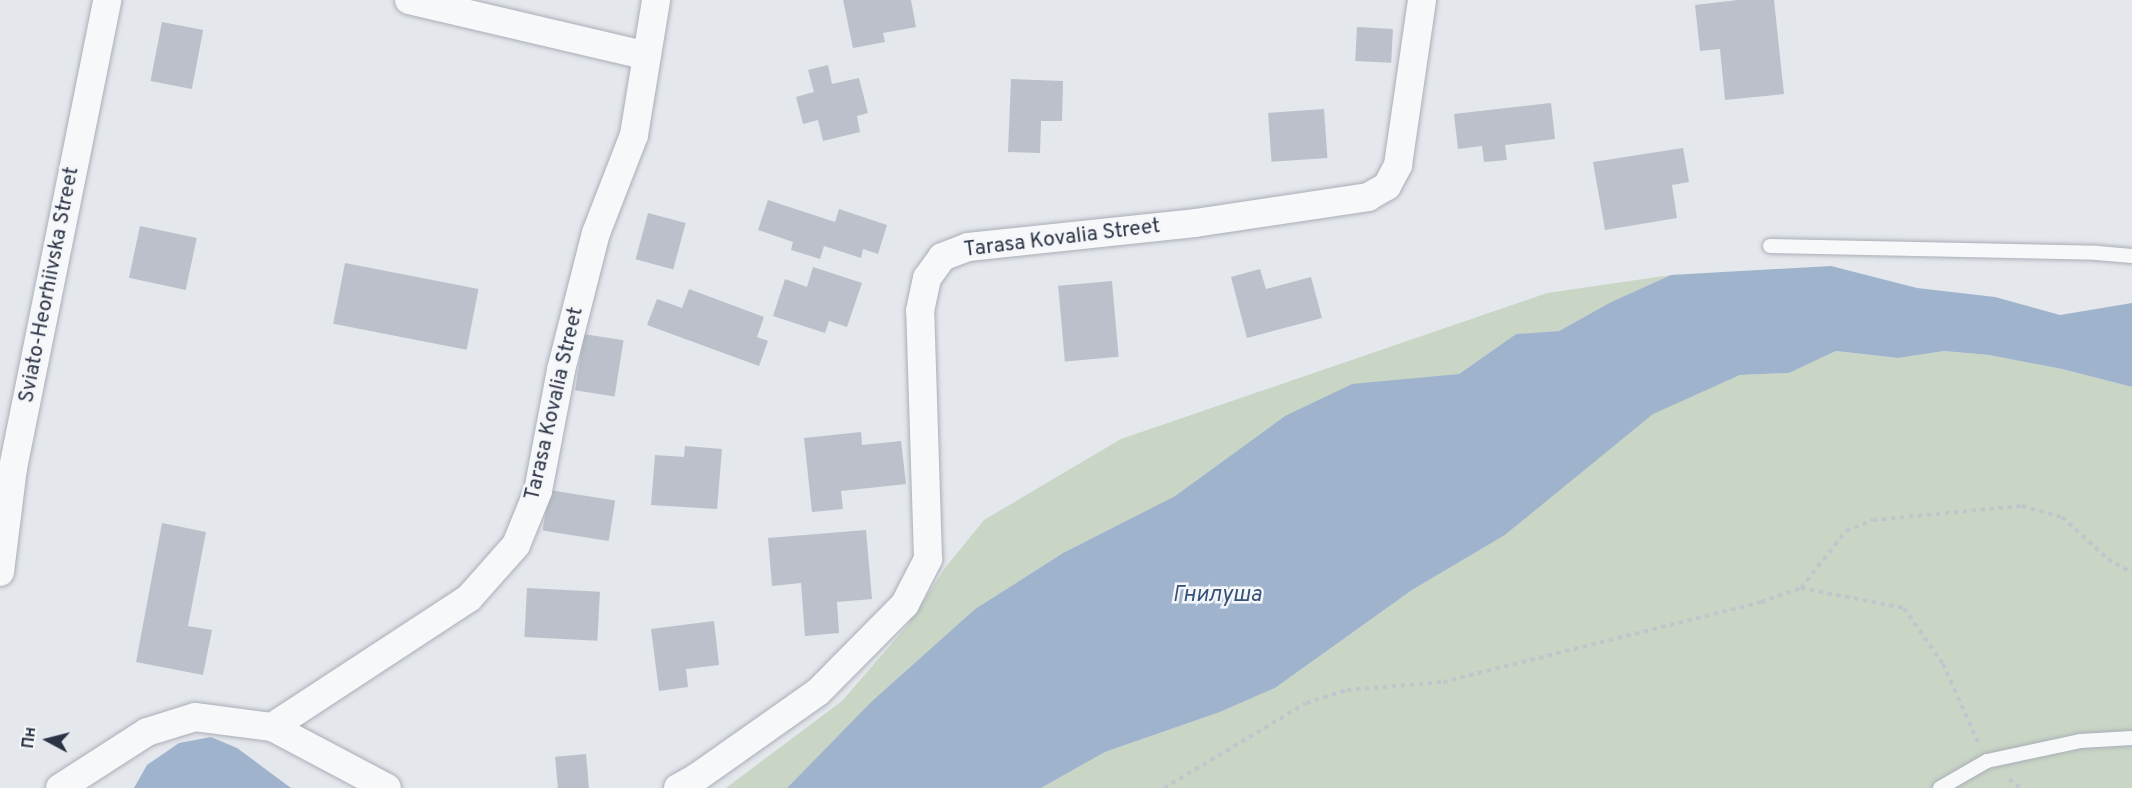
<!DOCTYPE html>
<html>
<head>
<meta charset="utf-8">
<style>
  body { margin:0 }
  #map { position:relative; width:2132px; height:788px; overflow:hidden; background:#e4e7ec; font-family:Overpass,sans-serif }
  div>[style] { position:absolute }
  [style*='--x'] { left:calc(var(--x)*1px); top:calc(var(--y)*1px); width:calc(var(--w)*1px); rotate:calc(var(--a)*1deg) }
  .green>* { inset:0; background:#c9d6c5 }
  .water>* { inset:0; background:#9fb4cc }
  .building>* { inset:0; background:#bbc0ca; transform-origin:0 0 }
  .path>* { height:4px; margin-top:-2px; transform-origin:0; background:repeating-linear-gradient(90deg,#c2c5cb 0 4.5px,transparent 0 9px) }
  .roads { filter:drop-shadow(0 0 2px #a9aeb7) drop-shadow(0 0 2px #a9aeb7) }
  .lane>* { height:14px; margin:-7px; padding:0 7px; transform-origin:7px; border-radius:7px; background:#f7f8fa }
  .street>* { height:28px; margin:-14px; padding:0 14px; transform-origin:14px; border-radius:14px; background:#f7f8fa }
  span { translate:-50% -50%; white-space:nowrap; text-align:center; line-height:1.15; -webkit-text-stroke:5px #f4f6f9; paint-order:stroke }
  .street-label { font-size:21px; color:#2b3445 }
  .water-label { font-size:22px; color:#34527a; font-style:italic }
  .north { position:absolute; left:18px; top:710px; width:60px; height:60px; -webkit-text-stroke:4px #f4f6f9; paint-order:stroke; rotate:277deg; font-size:16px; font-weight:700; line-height:24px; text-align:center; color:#2b3445 }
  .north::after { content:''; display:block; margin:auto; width:21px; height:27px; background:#2b3445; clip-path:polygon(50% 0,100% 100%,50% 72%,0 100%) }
</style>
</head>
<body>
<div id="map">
  <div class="green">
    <i style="clip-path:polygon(1671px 275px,1611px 302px,1559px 331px,1516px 334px,1459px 374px,1408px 381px,1285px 416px,1175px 496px,1063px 553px,975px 609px,871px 702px,787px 788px,726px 788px,842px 701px,907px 626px,945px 568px,984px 520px,1121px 439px,1547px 293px)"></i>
    <i style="clip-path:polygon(1836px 351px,1898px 358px,1944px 351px,1989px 355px,2062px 369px,2132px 387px,2132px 788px,1041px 788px,1105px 752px,1220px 712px,1275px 688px,1412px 590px,1505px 535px,1653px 413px,1740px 375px,1789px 373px)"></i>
  </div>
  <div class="water">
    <i style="clip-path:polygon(1831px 266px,1917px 288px,1995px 297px,2060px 315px,2132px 303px,2132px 387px,2062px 369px,1989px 355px,1944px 351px,1898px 358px,1836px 351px,1789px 373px,1740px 375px,1653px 414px,1505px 535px,1412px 590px,1275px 688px,1220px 712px,1105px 752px,1041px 788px,787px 788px,871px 702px,975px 609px,1063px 553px,1175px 496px,1285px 416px,1352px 384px,1459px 374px,1516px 334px,1559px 331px,1611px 302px,1671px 275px)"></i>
    <i style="clip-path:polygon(211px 737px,237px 748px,291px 788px,134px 788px,147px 765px,179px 743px)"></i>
  </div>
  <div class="building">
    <i style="clip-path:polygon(843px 0,911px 0,916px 27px,883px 33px,885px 42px,853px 48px)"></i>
    <i style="clip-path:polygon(1738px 0,1774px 0,1784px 94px,1725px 100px,1720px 49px,1700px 51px,1695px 5px)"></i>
    <i style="left:162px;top:22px;width:42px;height:60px;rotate:11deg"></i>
    <i style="left:1357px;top:27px;width:36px;height:34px;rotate:3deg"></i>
    <i style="clip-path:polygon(828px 65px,832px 84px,859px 78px,868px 113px,857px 116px,860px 132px,823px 141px,818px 120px,803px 124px,796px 97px,814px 92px,808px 70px)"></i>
    <i style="clip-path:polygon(1011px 79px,1063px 81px,1062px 121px,1041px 121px,1040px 153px,1008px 152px)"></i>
    <i style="clip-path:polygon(1551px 103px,1555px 139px,1505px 145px,1507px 160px,1484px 162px,1482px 146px,1458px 149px,1454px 114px)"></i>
    <i style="left:1324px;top:109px;width:49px;height:56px;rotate:86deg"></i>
    <i style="clip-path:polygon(1683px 148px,1689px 182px,1672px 185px,1677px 218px,1605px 230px,1593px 162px)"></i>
    <i style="clip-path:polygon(768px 200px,835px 222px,839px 209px,887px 225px,878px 254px,863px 249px,861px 258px,824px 246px,820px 259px,791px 250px,793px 242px,758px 230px)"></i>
    <i style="left:648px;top:213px;width:39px;height:48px;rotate:15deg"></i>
    <i style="left:140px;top:226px;width:58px;height:53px;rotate:12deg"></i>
    <i style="left:345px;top:263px;width:136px;height:62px;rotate:11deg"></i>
    <i style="clip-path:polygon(813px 267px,862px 283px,847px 327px,829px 321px,825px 333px,773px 316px,785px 279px,807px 287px)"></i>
    <i style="clip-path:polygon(1260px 269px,1266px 289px,1311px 277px,1322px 318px,1247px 338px,1231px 277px)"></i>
    <i style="left:1112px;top:281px;width:76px;height:54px;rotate:85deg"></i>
    <i style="clip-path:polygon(689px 289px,764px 317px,757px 337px,768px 341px,759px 366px,647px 325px,657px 299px,682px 308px)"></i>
    <i style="left:584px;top:334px;width:40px;height:57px;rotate:9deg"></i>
    <i style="clip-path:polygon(861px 432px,862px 445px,901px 441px,906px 484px,841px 491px,843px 509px,812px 512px,804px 438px)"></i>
    <i style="clip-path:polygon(685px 446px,722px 449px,717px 509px,651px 505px,655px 455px,684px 457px)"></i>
    <i style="left:549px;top:490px;width:67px;height:41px;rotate:9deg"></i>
    <i style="clip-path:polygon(162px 523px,206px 532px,188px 626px,212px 630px,203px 675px,136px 662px)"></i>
    <i style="clip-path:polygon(866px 530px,872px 599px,837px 602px,839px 633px,805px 636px,801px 583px,772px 586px,768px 538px)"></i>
    <i style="left:527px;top:588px;width:73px;height:49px;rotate:3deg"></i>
    <i style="clip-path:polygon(714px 621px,719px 665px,686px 669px,688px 687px,659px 691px,651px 629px)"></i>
    <i style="left:586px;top:754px;width:34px;height:31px;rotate:85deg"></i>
  </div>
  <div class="path">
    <i style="--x:1801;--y:588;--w:105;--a:11"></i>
    <i style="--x:1904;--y:608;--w:68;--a:55.1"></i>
    <i style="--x:1943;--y:664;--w:85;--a:65.8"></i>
    <i style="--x:2009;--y:779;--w:14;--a:39"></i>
    <i style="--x:1164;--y:788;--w:165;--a:-30.9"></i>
    <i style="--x:1306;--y:703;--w:43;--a:-17.6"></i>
    <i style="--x:1347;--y:690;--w:96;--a:-4.8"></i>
    <i style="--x:1443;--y:682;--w:328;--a:-14.1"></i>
    <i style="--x:1761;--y:602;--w:42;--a:-19.3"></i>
    <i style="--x:1801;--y:588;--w:73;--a:-51.7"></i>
    <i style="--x:1846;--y:531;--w:29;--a:-22"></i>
    <i style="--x:1873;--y:520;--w:150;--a:-5.4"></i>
    <i style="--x:2022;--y:506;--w:41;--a:15.4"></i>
    <i style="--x:2062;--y:517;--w:62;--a:42.4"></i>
    <i style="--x:2108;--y:559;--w:28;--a:30"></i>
  </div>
  <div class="roads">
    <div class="lane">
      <i style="--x:1770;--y:246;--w:327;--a:1.2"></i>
      <i style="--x:2097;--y:253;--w:35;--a:5"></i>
      <i style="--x:1940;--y:788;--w:54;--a:-29.9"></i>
      <i style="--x:1987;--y:761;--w:95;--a:-12.1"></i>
      <i style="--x:2080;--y:741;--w:52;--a:-3.3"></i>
    </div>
    <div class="street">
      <i style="--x:409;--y:0;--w:244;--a:13.2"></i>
      <i style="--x:0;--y:572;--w:105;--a:-82.9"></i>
      <i style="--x:13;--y:468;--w:477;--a:-78.6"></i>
      <i style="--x:272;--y:727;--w:235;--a:-33.2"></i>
      <i style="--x:469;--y:598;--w:71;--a:-48.4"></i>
      <i style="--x:516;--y:545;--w:58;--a:-67.8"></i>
      <i style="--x:538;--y:491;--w:123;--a:-79.2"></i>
      <i style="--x:561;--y:370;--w:141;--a:-75.7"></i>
      <i style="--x:596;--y:233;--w:105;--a:-68.8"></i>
      <i style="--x:634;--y:135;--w:137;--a:-80.7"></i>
      <i style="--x:60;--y:788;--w:103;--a:-32.8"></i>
      <i style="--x:147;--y:732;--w:50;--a:-17.4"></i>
      <i style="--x:195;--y:717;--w:78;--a:7.4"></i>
      <i style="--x:272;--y:727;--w:130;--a:27.9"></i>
      <i style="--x:678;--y:788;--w:21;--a:-29"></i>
      <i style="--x:696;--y:778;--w:149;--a:-35.2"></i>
      <i style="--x:818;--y:692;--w:124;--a:-45.3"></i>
      <i style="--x:905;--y:604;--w:51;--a:-62.9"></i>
      <i style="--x:928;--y:559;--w:248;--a:-91.8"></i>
      <i style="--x:920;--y:311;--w:34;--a:-78"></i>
      <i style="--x:927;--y:278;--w:26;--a:-54"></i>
      <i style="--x:942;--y:257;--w:28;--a:-21"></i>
      <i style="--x:968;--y:247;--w:228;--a:-6"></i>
      <i style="--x:1195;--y:223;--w:175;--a:-8.5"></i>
      <i style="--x:1368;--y:197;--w:22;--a:-30"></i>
      <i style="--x:1387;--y:186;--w:24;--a:-62"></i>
      <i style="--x:1398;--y:165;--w:167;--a:-81.7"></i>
    </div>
  </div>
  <div class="street-label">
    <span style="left:1062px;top:239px;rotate:-7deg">Tarasa Kovalia Street</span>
    <span style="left:50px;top:285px;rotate:-79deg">Sviato-Heorhiivska Street</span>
    <span style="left:555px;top:404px;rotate:-77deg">Tarasa Kovalia Street</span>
  </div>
  <div class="water-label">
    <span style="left:1217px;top:596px">Гнилуша</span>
  </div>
  <div class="north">Пн</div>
</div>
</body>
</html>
